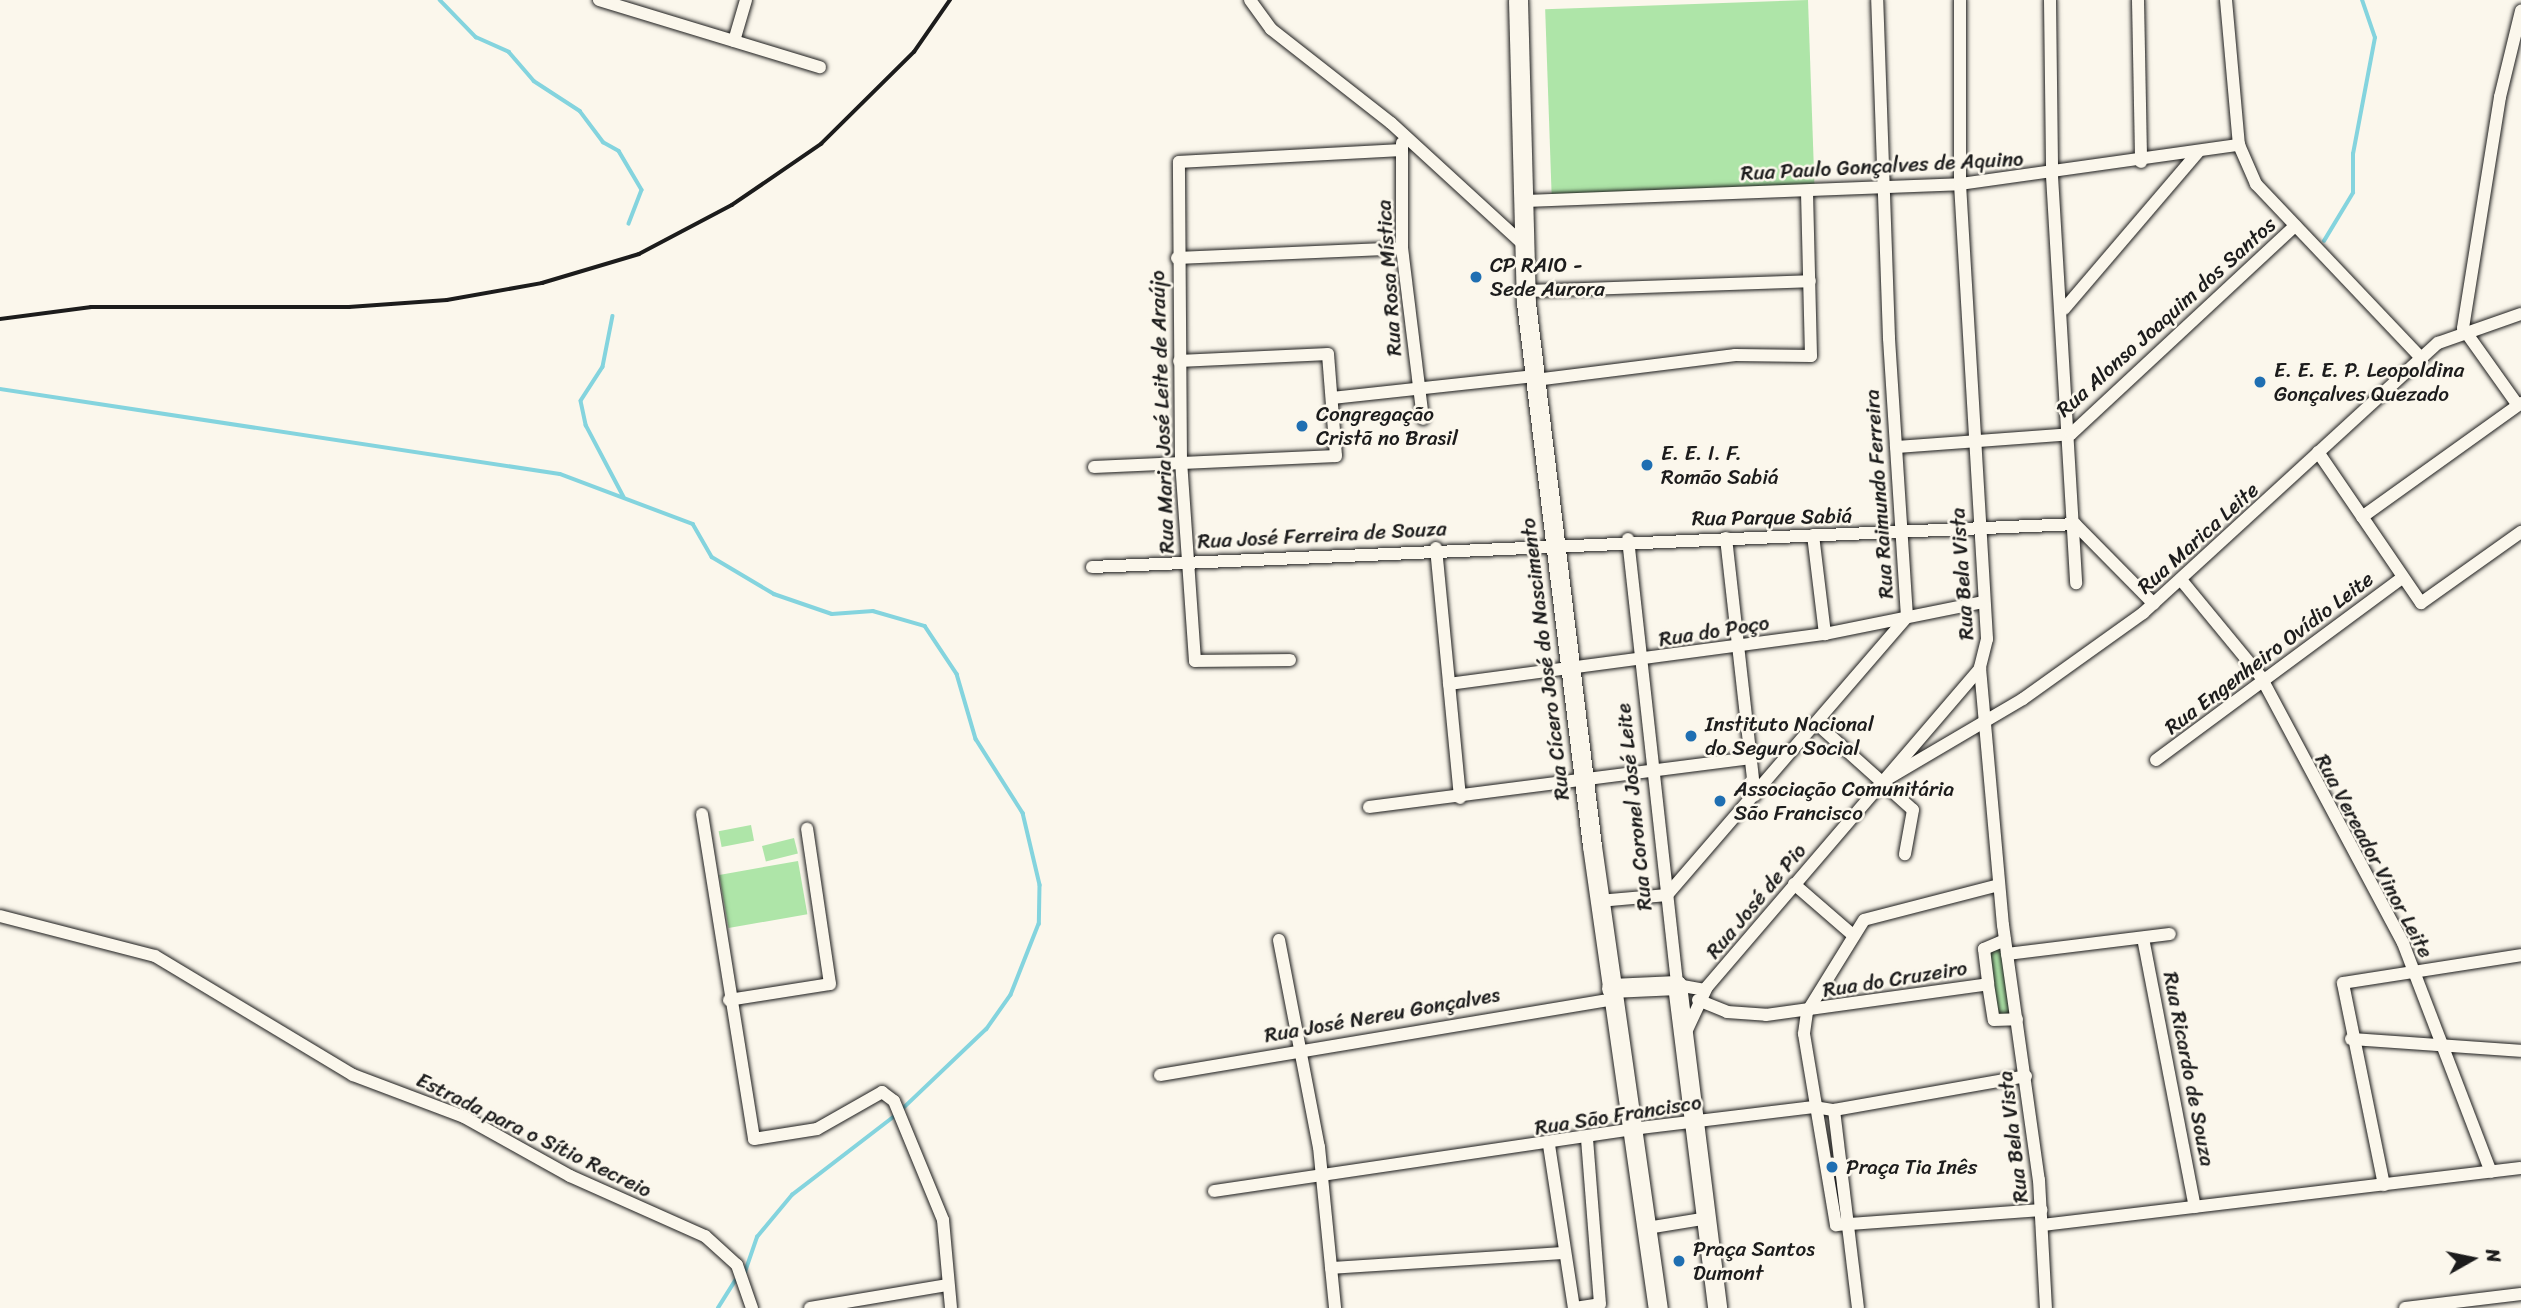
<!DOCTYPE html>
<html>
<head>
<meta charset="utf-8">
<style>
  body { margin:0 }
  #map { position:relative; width:2521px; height:1308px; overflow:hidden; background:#fbf7ec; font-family:Sriracha,sans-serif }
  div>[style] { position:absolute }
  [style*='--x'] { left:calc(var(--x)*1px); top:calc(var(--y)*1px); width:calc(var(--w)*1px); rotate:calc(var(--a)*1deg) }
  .green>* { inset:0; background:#aee5a8; transform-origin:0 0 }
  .stream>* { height:3.5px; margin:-1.75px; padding:0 1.75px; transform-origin:1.75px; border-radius:1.75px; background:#84d4de }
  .roads { filter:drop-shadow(0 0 2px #1c1c1c) drop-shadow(0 0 2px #1c1c1c) }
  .street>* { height:12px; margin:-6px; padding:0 6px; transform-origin:6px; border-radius:6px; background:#fbf7ec }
  .primary>* { height:19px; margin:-9.5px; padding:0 9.5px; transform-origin:9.5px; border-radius:9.5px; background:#fbf7ec }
  .rail>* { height:3.5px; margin:-1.75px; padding:0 1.75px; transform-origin:1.75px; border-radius:1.75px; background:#1c1c1c }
  .dots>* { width:19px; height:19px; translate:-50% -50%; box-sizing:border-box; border:4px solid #fbf7ec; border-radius:50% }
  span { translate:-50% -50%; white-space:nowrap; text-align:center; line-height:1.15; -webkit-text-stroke:5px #fbf7ec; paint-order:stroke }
  .street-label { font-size:21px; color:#1c1c1c }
  .poi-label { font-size:21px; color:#1c1c1c }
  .left { translate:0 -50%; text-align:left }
  .north { position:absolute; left:2437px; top:1224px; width:70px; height:70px; -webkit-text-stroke:5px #fbf7ec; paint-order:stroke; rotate:81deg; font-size:19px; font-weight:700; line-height:28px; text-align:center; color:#1c1c1c }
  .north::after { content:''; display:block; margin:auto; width:24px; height:32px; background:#1c1c1c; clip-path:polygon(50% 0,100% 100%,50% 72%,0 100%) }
</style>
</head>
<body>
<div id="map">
  <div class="green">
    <i style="left:1808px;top:0;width:186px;height:263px;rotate:88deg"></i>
    <i style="left:751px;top:825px;width:16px;height:33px;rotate:79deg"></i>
    <i style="left:794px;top:838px;width:16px;height:33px;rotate:76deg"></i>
    <i style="left:798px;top:861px;width:54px;height:80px;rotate:80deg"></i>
    <i style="clip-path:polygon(2001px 945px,2014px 1015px,1998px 1018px,1988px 949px)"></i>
  </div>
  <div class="stream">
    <i style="--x:440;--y:0;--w:52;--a:45.8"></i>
    <i style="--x:476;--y:37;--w:36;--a:24"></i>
    <i style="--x:509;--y:52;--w:38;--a:49"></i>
    <i style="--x:534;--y:81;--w:55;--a:33.1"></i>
    <i style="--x:580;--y:111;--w:39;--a:53"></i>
    <i style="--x:603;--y:142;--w:18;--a:29"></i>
    <i style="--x:619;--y:151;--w:45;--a:59.5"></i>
    <i style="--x:642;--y:190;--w:36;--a:111"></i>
    <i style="--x:2324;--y:241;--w:56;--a:-58.9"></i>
    <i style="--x:2353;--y:193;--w:39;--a:-90"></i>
    <i style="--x:2353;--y:154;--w:118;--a:-79.3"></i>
    <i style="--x:2375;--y:38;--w:40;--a:-108.9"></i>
    <i style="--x:613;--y:316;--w:52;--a:101.1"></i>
    <i style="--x:603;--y:367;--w:40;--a:122.9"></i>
    <i style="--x:581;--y:401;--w:25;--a:78"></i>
    <i style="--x:586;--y:425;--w:81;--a:62.2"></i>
    <i style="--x:0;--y:389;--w:566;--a:8.63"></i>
    <i style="--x:560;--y:474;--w:142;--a:20.6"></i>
    <i style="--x:693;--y:524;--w:38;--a:60"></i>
    <i style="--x:712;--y:557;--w:72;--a:30.8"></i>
    <i style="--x:774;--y:594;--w:61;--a:19"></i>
    <i style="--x:832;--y:614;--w:41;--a:-4.2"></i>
    <i style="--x:873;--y:611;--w:54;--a:16.1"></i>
    <i style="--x:925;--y:626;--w:58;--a:56.3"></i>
    <i style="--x:957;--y:674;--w:68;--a:73.7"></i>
    <i style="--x:976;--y:739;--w:88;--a:57.6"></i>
    <i style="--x:1023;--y:813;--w:74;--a:76.7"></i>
    <i style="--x:1040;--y:885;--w:39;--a:91"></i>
    <i style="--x:1039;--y:924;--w:76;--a:111.5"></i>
    <i style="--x:1011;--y:995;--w:42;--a:125.2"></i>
    <i style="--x:987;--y:1029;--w:117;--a:136.4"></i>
    <i style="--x:745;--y:1272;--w:37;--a:-71"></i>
    <i style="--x:757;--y:1237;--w:55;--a:-50.2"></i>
    <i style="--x:792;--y:1195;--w:131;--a:-37.6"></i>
    <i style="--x:718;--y:1308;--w:32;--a:-58"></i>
  </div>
  <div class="roads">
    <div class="street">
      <i style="--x:599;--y:0;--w:231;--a:16.9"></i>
      <i style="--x:1250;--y:0;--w:36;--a:54"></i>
      <i style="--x:1271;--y:29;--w:152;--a:38.1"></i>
      <i style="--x:1391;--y:123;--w:182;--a:42.5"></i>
      <i style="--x:1960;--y:0;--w:184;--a:90"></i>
      <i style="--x:1960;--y:184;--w:456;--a:86.6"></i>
      <i style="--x:1987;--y:639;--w:30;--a:104"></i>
      <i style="--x:1980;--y:668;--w:258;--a:84.9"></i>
      <i style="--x:2003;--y:925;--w:258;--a:82"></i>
      <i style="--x:2039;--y:1180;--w:128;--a:86.9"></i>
      <i style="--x:2050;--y:0;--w:176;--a:89.3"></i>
      <i style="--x:2052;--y:176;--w:408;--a:86.6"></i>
      <i style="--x:2138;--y:0;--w:162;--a:88.9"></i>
      <i style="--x:2226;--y:0;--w:146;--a:84.9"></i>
      <i style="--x:2239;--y:145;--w:43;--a:66.4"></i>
      <i style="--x:2256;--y:184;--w:240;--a:46.5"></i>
      <i style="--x:734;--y:41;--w:43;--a:-73.7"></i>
      <i style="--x:1402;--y:143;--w:105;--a:90"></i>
      <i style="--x:1402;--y:248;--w:172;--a:83"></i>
      <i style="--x:1525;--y:201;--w:435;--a:-2.2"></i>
      <i style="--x:1960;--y:184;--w:282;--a:-8"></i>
      <i style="--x:1177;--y:258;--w:225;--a:-2.5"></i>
      <i style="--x:1526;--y:291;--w:284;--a:-2"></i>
      <i style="--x:2064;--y:309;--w:206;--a:-49.5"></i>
      <i style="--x:1535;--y:380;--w:202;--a:-7.1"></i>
      <i style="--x:1735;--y:355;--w:76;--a:0.8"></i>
      <i style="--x:1811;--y:356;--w:165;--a:-91.4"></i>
      <i style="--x:1332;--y:398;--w:204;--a:-6.2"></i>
      <i style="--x:2517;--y:404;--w:93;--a:-125.4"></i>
      <i style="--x:2463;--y:328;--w:234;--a:-80.9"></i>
      <i style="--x:2500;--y:97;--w:89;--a:-76.3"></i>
      <i style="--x:1896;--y:447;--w:175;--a:-4.2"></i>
      <i style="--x:2071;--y:434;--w:306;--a:-42.9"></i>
      <i style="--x:2318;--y:452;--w:183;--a:55.7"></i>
      <i style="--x:2421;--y:603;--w:123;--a:-35.4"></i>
      <i style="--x:1094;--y:467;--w:242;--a:-2.6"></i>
      <i style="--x:1336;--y:456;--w:102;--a:-94.5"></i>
      <i style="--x:1328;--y:354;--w:149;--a:177.3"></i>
      <i style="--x:2362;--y:517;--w:196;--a:-35.6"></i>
      <i style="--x:2075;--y:524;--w:112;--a:45.4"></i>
      <i style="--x:1813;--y:535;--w:100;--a:83.1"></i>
      <i style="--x:1726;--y:538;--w:259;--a:83.6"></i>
      <i style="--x:1628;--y:539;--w:449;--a:83.7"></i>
      <i style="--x:1677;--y:985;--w:28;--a:10"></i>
      <i style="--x:1436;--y:548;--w:251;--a:84.5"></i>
      <i style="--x:1092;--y:567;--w:984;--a:-2.5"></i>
      <i style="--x:2182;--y:581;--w:124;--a:50.5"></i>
      <i style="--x:2261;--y:677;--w:302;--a:61.9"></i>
      <i style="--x:2403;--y:943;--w:245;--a:69"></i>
      <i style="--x:1290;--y:660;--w:95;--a:179.4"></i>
      <i style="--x:1195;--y:661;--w:198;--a:-94"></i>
      <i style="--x:1181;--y:463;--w:301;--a:-90.4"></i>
      <i style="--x:1179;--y:162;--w:222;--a:-3.1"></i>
      <i style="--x:1449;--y:684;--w:379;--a:-7.6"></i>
      <i style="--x:1825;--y:634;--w:161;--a:-11.4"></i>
      <i style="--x:1816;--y:723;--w:130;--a:41.9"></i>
      <i style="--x:1913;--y:810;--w:45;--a:100.3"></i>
      <i style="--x:2156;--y:760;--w:307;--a:-36.5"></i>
      <i style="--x:1887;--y:779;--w:158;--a:-30.5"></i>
      <i style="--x:2023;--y:699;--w:148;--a:-35.6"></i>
      <i style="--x:2143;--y:613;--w:400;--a:-42.5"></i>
      <i style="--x:2438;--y:343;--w:88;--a:-19.3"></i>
      <i style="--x:1369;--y:807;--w:385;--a:-7.3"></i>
      <i style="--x:702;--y:814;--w:329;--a:80.9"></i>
      <i style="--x:754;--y:1139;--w:64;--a:-9"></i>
      <i style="--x:817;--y:1129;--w:75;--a:-29.6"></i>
      <i style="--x:882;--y:1092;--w:15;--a:37"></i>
      <i style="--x:894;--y:1101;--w:129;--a:67.6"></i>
      <i style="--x:943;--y:1220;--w:88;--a:84.8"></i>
      <i style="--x:1794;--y:884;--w:79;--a:40.9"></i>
      <i style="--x:1999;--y:885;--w:139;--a:165.5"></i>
      <i style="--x:1864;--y:920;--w:108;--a:121.8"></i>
      <i style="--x:1807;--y:1012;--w:22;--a:98"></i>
      <i style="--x:1804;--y:1034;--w:194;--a:80.5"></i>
      <i style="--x:1836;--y:1225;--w:206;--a:-4.2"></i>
      <i style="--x:1599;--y:901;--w:68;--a:-5"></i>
      <i style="--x:1667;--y:895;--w:367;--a:-49.2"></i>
      <i style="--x:1907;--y:617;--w:280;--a:-93.7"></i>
      <i style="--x:1889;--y:338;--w:338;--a:-92"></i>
      <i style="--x:0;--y:916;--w:160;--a:14.5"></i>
      <i style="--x:155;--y:956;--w:231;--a:31"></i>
      <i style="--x:353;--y:1075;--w:119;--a:20.7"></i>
      <i style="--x:464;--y:1117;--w:121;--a:29.1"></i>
      <i style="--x:570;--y:1176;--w:148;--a:24"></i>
      <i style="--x:705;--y:1236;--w:43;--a:42.2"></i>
      <i style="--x:737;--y:1265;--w:46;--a:70.8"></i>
      <i style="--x:2143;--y:938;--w:274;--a:79.1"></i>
      <i style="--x:1279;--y:940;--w:211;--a:79.1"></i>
      <i style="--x:1319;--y:1147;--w:162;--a:84.3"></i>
      <i style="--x:2005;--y:940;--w:23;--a:157"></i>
      <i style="--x:1984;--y:949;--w:35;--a:83"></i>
      <i style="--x:1988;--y:984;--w:36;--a:81"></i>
      <i style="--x:1994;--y:1020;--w:23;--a:-2"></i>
      <i style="--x:2007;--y:954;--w:164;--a:-7"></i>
      <i style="--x:729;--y:1000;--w:102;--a:-9"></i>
      <i style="--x:830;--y:984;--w:157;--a:-98.4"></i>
      <i style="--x:1698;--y:1000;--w:31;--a:22"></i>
      <i style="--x:1727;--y:1012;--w:39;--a:4"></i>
      <i style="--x:1766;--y:1015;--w:224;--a:-7.9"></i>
      <i style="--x:1687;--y:1030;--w:47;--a:-65.1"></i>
      <i style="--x:1707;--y:987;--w:420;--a:-49.4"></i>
      <i style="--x:2351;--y:1039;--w:170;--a:4"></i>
      <i style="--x:1160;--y:1075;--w:459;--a:-9.5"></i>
      <i style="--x:1834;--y:1110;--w:199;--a:83.1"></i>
      <i style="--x:1549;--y:1145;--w:165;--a:81.3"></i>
      <i style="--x:2384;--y:1185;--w:206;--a:-101.5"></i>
      <i style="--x:2343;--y:983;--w:180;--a:-8.9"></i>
      <i style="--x:1214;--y:1191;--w:431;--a:-8.4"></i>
      <i style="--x:1640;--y:1128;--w:175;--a:-6.9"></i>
      <i style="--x:1814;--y:1107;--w:20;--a:9"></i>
      <i style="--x:1834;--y:1110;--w:195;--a:-10"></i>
      <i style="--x:2042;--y:1225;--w:482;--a:-6.8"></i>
      <i style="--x:1647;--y:1228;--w:62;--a:-9.3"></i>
      <i style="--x:1331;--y:1268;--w:234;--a:-3.7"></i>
      <i style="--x:810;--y:1308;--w:140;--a:-9.5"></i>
      <i style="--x:1575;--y:1308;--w:25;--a:-9"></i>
      <i style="--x:1600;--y:1304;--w:167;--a:-94.5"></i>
      <i style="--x:2405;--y:1308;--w:117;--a:-6.9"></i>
    </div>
    <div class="primary">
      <i style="--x:1518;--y:0;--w:303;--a:88.5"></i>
      <i style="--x:1526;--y:303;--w:547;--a:83.07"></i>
      <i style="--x:1592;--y:846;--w:467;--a:81.9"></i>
      <i style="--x:1611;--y:988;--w:66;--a:-2.6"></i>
      <i style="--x:1677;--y:985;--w:325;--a:82.9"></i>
    </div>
  </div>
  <div class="rail">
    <i style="--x:0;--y:319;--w:92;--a:-7.5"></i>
    <i style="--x:91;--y:307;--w:258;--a:0"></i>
    <i style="--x:349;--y:307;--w:98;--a:-4.1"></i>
    <i style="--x:447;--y:300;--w:97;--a:-10.1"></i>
    <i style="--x:542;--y:283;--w:101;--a:-16.6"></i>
    <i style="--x:639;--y:254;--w:105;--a:-27.8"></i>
    <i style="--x:732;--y:205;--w:108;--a:-34.4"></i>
    <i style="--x:821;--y:144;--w:131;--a:-44.7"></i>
    <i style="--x:914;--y:52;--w:63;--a:-55.3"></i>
  </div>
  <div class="dots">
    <i style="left:1476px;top:277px;background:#1f6fb2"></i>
    <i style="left:2260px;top:382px;background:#1f6fb2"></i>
    <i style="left:1302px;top:426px;background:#1f6fb2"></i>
    <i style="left:1647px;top:465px;background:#1f6fb2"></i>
    <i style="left:1691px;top:736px;background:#1f6fb2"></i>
    <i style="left:1720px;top:801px;background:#1f6fb2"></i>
    <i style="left:1832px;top:1167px;background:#1f6fb2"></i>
    <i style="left:1679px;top:1261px;background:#1f6fb2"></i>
  </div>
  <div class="street-label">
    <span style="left:1882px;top:166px;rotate:-3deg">Rua Paulo Gonçalves de Aquino</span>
    <span style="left:1389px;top:278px;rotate:-94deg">Rua Rosa Mística</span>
    <span style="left:2166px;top:317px;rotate:-42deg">Rua Alonso Joaquim dos Santos</span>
    <span style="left:1162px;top:412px;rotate:-92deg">Rua Maria José Leite de Araújo</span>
    <span style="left:1879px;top:494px;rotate:-94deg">Rua Raimundo Ferreira</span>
    <span style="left:1772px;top:517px;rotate:-1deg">Rua Parque Sabiá</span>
    <span style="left:1322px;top:535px;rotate:-3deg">Rua José Ferreira de Souza</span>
    <span style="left:2198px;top:538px;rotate:-42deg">Rua Marica Leite</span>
    <span style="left:1962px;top:574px;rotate:-94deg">Rua Bela Vista</span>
    <span style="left:1714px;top:631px;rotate:-9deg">Rua do Poço</span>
    <span style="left:2269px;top:653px;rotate:-37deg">Rua Engenheiro Ovídio Leite</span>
    <span style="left:1545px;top:659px;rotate:-97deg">Rua Cícero José do Nascimento</span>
    <span style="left:1634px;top:807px;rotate:-96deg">Rua Coronel José Leite</span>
    <span style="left:2374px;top:856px;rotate:62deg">Rua Vereador Vinor Leite</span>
    <span style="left:1756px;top:901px;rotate:-50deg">Rua José de Pio</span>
    <span style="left:1895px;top:979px;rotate:-9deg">Rua do Cruzeiro</span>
    <span style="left:1382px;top:1015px;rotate:-10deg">Rua José Nereu Gonçalves</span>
    <span style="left:2189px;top:1069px;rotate:79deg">Rua Ricardo de Souza</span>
    <span style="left:1618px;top:1115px;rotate:-9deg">Rua São Francisco</span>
    <span style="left:534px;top:1135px;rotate:26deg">Estrada para o Sítio Recreio</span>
    <span style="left:2013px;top:1137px;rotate:-97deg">Rua Bela Vista</span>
  </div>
  <div class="poi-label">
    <span class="left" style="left:1490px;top:277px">CP RAIO -<br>Sede Aurora</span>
    <span class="left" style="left:2274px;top:382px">E. E. E. P. Leopoldina<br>Gonçalves Quezado</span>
    <span class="left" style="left:1316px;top:426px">Congregação<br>Cristã no Brasil</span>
    <span class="left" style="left:1661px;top:465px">E. E. I. F.<br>Romão Sabiá</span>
    <span class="left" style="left:1705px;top:736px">Instituto Nacional<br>do Seguro Social</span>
    <span class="left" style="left:1734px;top:801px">Associação Comunitária<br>São Francisco</span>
    <span class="left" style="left:1846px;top:1167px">Praça Tia Inês</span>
    <span class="left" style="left:1693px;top:1261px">Praça Santos<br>Dumont</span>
  </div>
  <div class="north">N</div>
</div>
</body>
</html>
